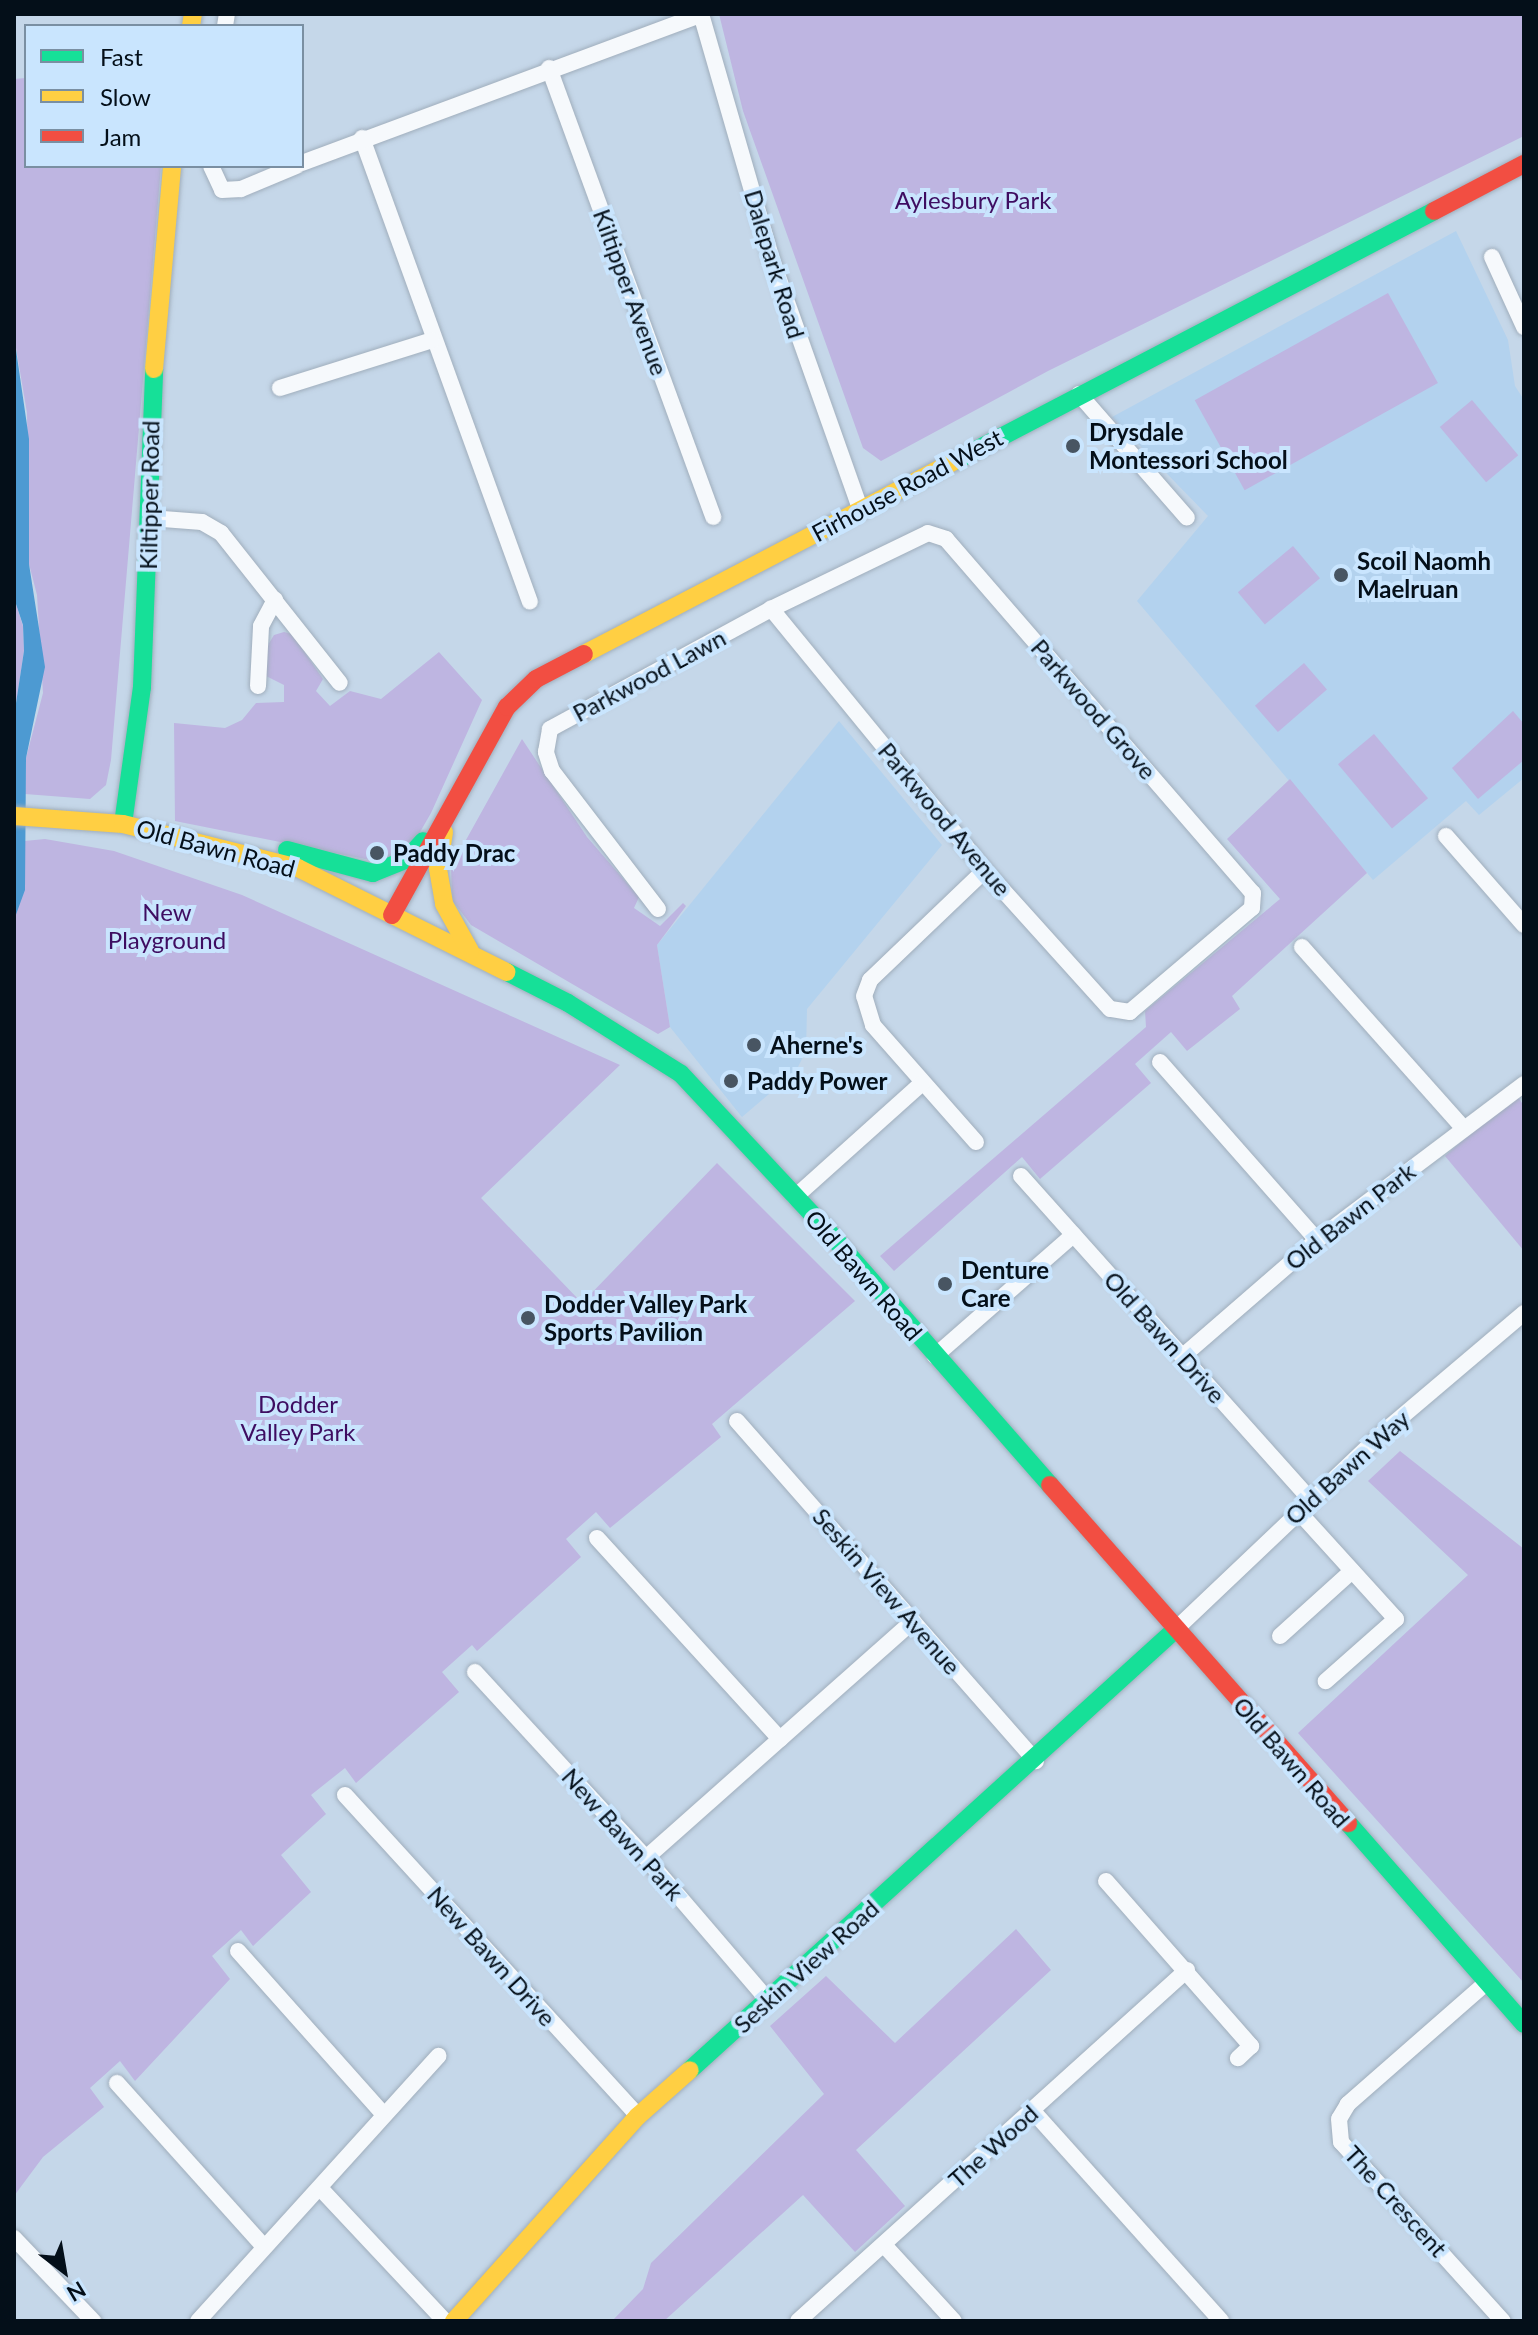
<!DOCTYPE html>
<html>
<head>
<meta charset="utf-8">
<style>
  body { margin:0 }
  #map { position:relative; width:1538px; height:2335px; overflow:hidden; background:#c5d7e9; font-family:Lato,sans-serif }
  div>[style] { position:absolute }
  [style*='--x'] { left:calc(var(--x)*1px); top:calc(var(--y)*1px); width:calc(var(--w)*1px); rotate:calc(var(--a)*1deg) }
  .built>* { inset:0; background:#b3d2ee }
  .green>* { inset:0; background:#beb5e1; transform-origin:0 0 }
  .water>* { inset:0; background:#4d9ad2 }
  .roads { filter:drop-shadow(0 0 2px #a0aebc) drop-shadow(0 0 2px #a0aebc) }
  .street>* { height:16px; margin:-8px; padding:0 8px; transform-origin:8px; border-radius:8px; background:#f6f9fc }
  .fast>* { height:18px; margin:-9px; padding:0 9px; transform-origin:9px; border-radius:9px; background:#16e098 }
  .slow>* { height:18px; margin:-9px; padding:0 9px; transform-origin:9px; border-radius:9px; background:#ffcf43 }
  .jam>* { height:18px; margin:-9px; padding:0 9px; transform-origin:9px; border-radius:9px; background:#f24e42 }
  .dots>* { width:22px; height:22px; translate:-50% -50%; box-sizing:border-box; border:4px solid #c9e5fe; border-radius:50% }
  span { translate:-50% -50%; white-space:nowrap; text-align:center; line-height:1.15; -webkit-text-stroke:8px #c9e5fe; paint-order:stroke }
  .park-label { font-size:24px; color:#3e0d61 }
  .street-label { font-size:24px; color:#040f19 }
  .poi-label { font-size:24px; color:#040f19; font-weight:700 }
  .left { translate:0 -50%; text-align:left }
  .frame { position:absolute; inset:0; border:16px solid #040f19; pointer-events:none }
  .legend { position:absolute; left:24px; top:24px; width:280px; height:144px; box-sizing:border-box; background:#c9e5fe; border:2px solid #7a8fa2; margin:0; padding:10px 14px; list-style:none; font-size:24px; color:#040f19 }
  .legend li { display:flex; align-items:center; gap:16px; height:40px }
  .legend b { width:40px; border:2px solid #7a8fa2 }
  .north { position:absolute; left:24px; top:2231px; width:80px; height:80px; -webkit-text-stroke:6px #c9e5fe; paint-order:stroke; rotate:149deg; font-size:22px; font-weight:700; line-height:32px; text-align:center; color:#040f19 }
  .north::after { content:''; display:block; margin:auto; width:28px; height:36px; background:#040f19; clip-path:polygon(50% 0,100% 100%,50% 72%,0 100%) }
</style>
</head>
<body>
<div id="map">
  <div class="built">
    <i style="clip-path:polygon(1456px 231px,1508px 340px,1515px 386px,1524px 400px,1524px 778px,1479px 815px,1466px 801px,1373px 880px,1137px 601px,1208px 516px,1112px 417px)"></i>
    <i style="clip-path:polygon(839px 721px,942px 845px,807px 1009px,806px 1051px,796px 1071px,742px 1117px,670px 1027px,657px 945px)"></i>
  </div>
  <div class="green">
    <i style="clip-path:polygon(719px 14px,1524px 14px,1524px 136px,1048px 371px,881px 461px,863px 448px,743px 111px)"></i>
    <i style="clip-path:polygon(26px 78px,26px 166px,161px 166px,111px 760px,106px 785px,90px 799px,25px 794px,26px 758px,43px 693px,37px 595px,29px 564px,27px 413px,14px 336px,14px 79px)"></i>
    <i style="left:1388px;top:293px;width:103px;height:221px;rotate:61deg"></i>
    <i style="left:1472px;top:400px;width:72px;height:42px;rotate:50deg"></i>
    <i style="left:1293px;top:546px;width:42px;height:72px;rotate:50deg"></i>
    <i style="clip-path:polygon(14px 598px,23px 626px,24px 651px,14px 716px)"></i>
    <i style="clip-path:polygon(284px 632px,292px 634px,323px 679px,316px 691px,330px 706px,350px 691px,381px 699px,439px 652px,482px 700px,431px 813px,416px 839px,385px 863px,175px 821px,174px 723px,225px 728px,242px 720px,256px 703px,284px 702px,284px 685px,266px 676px,265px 650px,274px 635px)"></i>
    <i style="left:1304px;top:663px;width:35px;height:65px;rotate:49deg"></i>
    <i style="clip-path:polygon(1513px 711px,1524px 724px,1524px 760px,1478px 799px,1452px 768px)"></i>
    <i style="left:1374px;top:734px;width:84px;height:47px;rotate:50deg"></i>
    <i style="clip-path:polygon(522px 739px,587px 837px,639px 897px,634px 908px,660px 926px,683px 903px,686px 906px,657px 945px,670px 1027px,658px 1034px,471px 925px,452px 900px,451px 867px)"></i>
    <i style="clip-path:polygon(1290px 779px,1367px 873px,1232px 996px,1240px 1009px,1187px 1051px,1171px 1032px,1135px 1064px,1151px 1083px,1040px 1179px,1022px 1157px,894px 1271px,880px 1256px,1146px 1027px,1145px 1011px,1280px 899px,1227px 839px)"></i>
    <i style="clip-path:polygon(45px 839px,114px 851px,242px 895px,620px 1065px,481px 1198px,582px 1303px,717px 1163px,855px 1301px,712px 1424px,721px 1437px,610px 1528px,596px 1512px,566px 1539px,581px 1557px,477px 1651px,472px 1645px,442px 1672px,459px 1692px,356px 1783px,345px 1768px,311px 1795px,326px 1814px,281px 1855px,311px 1892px,253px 1946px,241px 1930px,212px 1956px,230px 1979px,135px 2081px,120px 2061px,90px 2088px,104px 2107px,43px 2157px,14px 2196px,14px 842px)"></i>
    <i style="clip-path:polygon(1516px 1094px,1524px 1106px,1524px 1251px,1445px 1156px)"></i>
    <i style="clip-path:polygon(1400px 1451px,1524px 1549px,1524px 1983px,1298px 1733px,1468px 1575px,1368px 1481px)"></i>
    <i style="clip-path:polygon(1016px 1929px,1051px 1970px,856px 2150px,905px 2206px,855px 2252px,803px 2195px,664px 2321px,612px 2321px,643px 2289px,651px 2263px,824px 2094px,770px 2026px,826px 1976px,895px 2043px)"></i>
  </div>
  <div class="water">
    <i style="clip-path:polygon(14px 336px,29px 439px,29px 564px,45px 667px,26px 758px,25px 890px,14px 920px,14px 716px,24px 651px,23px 625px,14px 598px)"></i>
  </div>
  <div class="roads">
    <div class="street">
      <i style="--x:701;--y:14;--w:253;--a:73.9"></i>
      <i style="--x:771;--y:257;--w:269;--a:70.5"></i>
      <i style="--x:225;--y:26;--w:12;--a:-81"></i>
      <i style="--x:549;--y:68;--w:478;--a:69.9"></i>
      <i style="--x:362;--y:138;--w:493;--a:70.1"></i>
      <i style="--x:302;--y:163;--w:426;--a:-20.4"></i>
      <i style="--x:211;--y:166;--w:26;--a:65"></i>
      <i style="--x:222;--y:190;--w:19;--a:-3"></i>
      <i style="--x:241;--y:189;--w:60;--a:-22.7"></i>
      <i style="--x:1492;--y:257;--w:77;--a:65.4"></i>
      <i style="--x:280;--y:388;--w:159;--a:-17.5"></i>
      <i style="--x:1079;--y:394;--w:164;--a:48.9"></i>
      <i style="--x:150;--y:518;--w:52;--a:4.4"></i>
      <i style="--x:202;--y:522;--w:22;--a:30"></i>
      <i style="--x:221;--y:533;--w:191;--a:51.6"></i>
      <i style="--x:258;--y:686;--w:60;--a:-87.1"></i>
      <i style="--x:261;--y:626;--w:30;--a:-62"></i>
      <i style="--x:1446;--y:836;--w:118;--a:48.8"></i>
      <i style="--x:658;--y:909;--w:174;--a:-127.5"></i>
      <i style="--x:552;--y:771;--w:20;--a:-108"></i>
      <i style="--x:546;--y:752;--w:23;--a:-80"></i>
      <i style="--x:550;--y:729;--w:251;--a:-28.5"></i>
      <i style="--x:771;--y:609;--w:174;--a:-25.8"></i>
      <i style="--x:928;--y:533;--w:19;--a:18"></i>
      <i style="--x:946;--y:539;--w:469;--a:49.1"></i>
      <i style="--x:1253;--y:893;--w:15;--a:94"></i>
      <i style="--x:1252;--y:908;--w:160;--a:139.6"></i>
      <i style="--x:1130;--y:1012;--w:20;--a:-171"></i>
      <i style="--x:1110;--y:1009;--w:187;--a:-132"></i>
      <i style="--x:985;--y:870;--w:338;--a:-129.3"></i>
      <i style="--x:1302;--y:947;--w:242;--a:48.3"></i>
      <i style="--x:1160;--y:1062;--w:237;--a:48.6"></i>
      <i style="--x:976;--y:1142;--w:156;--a:-131.4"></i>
      <i style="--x:873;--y:1025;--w:30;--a:-107"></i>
      <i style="--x:864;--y:996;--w:17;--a:-69"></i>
      <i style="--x:870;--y:980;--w:159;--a:-43.7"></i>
      <i style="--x:1021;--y:1176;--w:433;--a:48.2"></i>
      <i style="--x:795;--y:1197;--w:171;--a:-41.9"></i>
      <i style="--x:935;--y:1356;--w:184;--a:-41.2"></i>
      <i style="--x:1183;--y:1356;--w:177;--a:-40.9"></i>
      <i style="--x:1317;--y:1240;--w:259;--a:-37"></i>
      <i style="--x:737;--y:1421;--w:453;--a:48.7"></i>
      <i style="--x:1298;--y:1511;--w:146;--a:47.8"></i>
      <i style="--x:1396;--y:1619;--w:94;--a:138.5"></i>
      <i style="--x:597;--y:1538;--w:272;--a:47.7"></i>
      <i style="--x:1176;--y:1629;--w:289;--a:-43.5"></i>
      <i style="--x:1386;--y:1430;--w:181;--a:-40.3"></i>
      <i style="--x:1280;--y:1636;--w:97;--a:-42.1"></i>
      <i style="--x:475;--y:1672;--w:253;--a:47.4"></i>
      <i style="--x:646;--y:1858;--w:186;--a:49.4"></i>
      <i style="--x:345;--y:1795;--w:435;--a:47.6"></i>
      <i style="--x:646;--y:1858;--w:357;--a:-41.6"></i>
      <i style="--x:1106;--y:1881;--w:220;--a:48.7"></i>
      <i style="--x:1251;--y:2046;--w:18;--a:137"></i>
      <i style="--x:238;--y:1951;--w:218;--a:48.3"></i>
      <i style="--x:1486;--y:1983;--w:184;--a:138.8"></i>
      <i style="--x:1348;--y:2104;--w:17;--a:121"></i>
      <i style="--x:1339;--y:2119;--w:23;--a:85"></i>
      <i style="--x:1341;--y:2142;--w:241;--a:47.9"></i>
      <i style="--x:117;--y:2083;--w:220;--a:48.1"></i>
      <i style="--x:1032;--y:2110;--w:283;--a:48.1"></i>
      <i style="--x:320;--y:2188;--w:183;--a:46.8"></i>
      <i style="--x:14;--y:2238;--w:115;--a:46.4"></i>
      <i style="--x:884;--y:2245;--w:103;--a:47.4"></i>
      <i style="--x:198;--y:2321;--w:358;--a:-47.8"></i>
      <i style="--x:798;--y:2321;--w:524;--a:-42.06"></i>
    </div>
    <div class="fast">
      <i style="--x:955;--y:461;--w:540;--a:-27.56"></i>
      <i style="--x:123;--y:824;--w:138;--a:-82.1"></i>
      <i style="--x:142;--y:687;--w:318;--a:-87.8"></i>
      <i style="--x:287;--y:850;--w:89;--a:15"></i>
      <i style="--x:373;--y:873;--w:37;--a:-22"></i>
      <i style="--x:407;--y:859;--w:24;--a:-48"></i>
      <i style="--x:507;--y:972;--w:68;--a:26.9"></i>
      <i style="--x:568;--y:1003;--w:133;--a:32.1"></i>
      <i style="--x:681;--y:1074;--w:212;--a:46.9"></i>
      <i style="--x:826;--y:1229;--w:340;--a:48.8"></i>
      <i style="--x:1348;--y:1823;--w:267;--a:48.8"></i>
      <i style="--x:690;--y:2070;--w:656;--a:-42.22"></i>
    </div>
    <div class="slow">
      <i style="--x:191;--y:26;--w:12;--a:-81"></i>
      <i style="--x:154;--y:369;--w:204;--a:-84.9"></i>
      <i style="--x:584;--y:654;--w:418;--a:-27.5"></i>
      <i style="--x:14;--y:816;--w:109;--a:4.2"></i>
      <i style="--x:123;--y:824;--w:180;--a:14.1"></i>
      <i style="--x:298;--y:868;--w:233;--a:26.5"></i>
      <i style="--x:444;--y:832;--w:37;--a:99"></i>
      <i style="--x:438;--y:869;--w:36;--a:80"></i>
      <i style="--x:444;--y:904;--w:54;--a:61"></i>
      <i style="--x:454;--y:2321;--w:275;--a:-48.1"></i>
      <i style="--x:638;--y:2116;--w:69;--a:-41.5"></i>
    </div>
    <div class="jam">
      <i style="--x:1434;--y:211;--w:102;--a:-27.6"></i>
      <i style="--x:392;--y:915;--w:238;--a:-61.1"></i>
      <i style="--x:507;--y:707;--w:40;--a:-44"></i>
      <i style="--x:536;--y:679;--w:54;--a:-27.5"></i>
      <i style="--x:1050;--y:1485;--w:451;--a:48.6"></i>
    </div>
  </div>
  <div class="dots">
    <i style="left:1073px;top:446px;background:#485562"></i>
    <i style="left:1341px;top:575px;background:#485562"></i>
    <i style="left:377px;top:853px;background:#485562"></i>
    <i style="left:754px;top:1045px;background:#485562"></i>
    <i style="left:731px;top:1081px;background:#485562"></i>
    <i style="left:945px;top:1284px;background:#485562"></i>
    <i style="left:528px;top:1318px;background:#485562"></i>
  </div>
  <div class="park-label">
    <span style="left:973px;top:200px">Aylesbury Park</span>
    <span style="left:167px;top:926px">New<br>Playground</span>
    <span style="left:298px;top:1418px">Dodder<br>Valley Park</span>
  </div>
  <div class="street-label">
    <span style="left:775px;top:264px;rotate:73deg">Dalepark Road</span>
    <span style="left:631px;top:292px;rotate:70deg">Kiltipper Avenue</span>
    <span style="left:907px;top:485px;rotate:-28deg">Firhouse Road West</span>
    <span style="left:149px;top:495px;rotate:-89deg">Kiltipper Road</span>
    <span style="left:649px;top:675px;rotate:-28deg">Parkwood Lawn</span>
    <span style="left:1094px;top:709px;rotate:49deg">Parkwood Grove</span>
    <span style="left:945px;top:819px;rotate:50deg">Parkwood Avenue</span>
    <span style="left:216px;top:848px;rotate:15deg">Old Bawn Road</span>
    <span style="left:1350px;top:1216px;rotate:-38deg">Old Bawn Park</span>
    <span style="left:864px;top:1275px;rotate:49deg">Old Bawn Road</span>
    <span style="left:1165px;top:1337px;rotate:48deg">Old Bawn Drive</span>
    <span style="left:1347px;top:1467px;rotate:-42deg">Old Bawn Way</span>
    <span style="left:887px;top:1591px;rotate:49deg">Seskin View Avenue</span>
    <span style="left:1292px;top:1762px;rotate:49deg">Old Bawn Road</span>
    <span style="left:623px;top:1834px;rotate:48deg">New Bawn Park</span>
    <span style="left:492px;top:1956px;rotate:48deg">New Bawn Drive</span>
    <span style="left:806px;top:1966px;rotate:-42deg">Seskin View Road</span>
    <span style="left:993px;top:2146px;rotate:-42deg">The Wood</span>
    <span style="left:1396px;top:2201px;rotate:48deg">The Crescent</span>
  </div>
  <div class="poi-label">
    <span class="left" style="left:1089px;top:446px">Drysdale<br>Montessori School</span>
    <span class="left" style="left:1357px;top:575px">Scoil Naomh<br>Maelruan</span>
    <span class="left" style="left:393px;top:853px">Paddy Drac</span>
    <span class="left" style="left:770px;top:1045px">Aherne's</span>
    <span class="left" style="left:747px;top:1081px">Paddy Power</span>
    <span class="left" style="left:961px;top:1284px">Denture<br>Care</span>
    <span class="left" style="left:544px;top:1318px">Dodder Valley Park<br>Sports Pavilion</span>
  </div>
  <div class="frame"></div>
  <ul class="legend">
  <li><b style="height:10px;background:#16e098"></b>Fast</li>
  <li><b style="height:10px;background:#ffcf43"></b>Slow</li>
  <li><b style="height:10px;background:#f24e42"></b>Jam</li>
  </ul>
  <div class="north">N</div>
</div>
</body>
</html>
